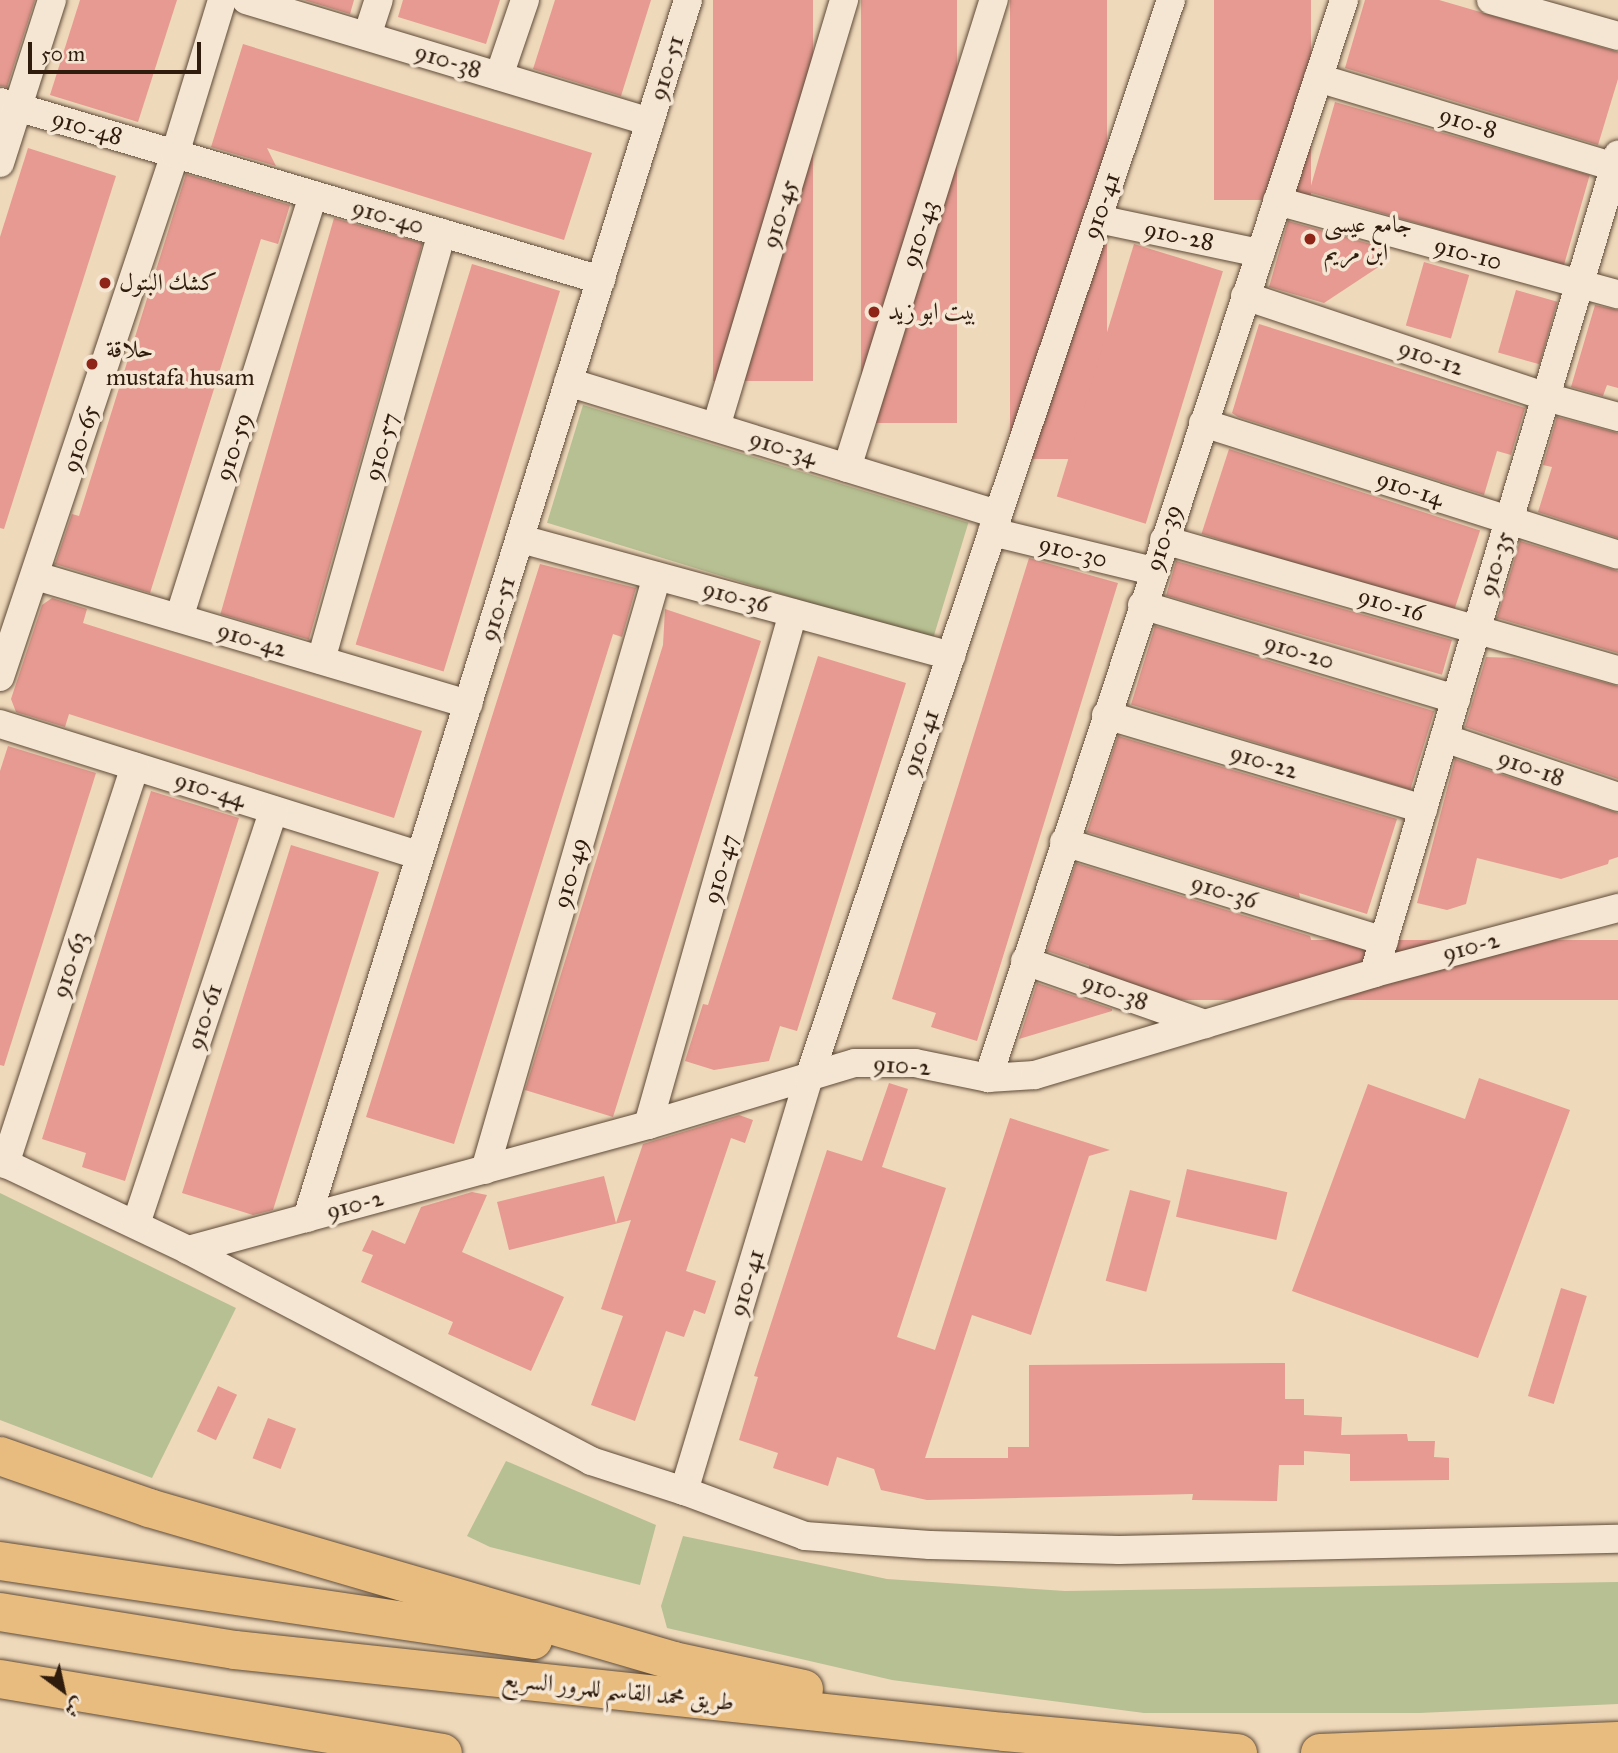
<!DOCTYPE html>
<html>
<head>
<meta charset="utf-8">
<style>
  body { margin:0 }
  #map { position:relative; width:1618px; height:1753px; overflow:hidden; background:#efd9bb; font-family:"IM FELL Great Primer",Amiri,serif }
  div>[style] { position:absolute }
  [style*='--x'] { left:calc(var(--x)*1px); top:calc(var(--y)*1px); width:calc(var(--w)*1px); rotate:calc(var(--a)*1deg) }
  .green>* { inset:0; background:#b7c092; transform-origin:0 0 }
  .building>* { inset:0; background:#e69a91; transform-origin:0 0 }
  .roads { filter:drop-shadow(0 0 2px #5f4b38) drop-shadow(0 0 2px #5f4b38) }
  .minor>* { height:28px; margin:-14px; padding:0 14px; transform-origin:14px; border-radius:14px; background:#f5e6d3 }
  .motorway>* { height:38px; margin:-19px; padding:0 19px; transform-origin:19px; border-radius:19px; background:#e8bc7e }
  .dots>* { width:19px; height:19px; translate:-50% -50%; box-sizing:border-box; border:4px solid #f5e6d3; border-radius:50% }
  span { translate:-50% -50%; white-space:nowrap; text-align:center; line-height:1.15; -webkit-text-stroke:7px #f5e6d3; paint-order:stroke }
  .street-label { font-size:24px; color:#2f1c0d }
  .poi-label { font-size:24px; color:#2f1c0d }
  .left { translate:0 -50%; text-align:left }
  .north { position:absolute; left:28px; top:1655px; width:70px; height:70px; -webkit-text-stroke:5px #f5e6d3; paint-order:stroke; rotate:147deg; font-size:19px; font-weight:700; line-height:28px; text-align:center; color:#2f1c0d }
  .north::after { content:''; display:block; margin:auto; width:24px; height:32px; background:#2f1c0d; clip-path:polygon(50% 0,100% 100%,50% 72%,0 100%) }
  .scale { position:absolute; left:28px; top:42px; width:173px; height:32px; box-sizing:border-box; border:4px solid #2f1c0d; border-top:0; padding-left:9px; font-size:21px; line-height:24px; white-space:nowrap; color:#2f1c0d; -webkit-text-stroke:5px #f5e6d3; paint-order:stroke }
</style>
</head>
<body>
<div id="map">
  <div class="green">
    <i style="left:583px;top:405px;width:403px;height:123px;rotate:17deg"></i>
    <i style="clip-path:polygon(0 1193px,236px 1308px,152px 1478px,0 1420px)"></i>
    <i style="clip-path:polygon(506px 1461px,656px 1525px,640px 1585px,490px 1547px,467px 1536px)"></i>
    <i style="clip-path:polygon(683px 1536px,887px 1579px,1065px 1591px,1618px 1582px,1618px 1704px,1419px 1713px,1144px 1713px,892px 1680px,667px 1628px,661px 1606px)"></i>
  </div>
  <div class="building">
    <i style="clip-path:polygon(0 0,35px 0,7px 87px,0 86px)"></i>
    <i style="clip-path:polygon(80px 0,177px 0,138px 122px,50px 95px)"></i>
    <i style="clip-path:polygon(304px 0,354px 0,350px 14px)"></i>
    <i style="clip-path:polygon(403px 0,500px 0,486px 44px,398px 17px)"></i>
    <i style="clip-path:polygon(555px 0,651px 0,621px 96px,533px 69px)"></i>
    <i style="left:713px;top:0;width:100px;height:381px"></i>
    <i style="left:861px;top:0;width:96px;height:423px"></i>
    <i style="left:1010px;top:0;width:97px;height:459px"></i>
    <i style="left:1214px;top:0;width:97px;height:200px"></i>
    <i style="clip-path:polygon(1365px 0,1439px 0,1618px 52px,1618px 79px,1598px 145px,1345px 68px)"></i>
    <i style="clip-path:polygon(243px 44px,592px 153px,564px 240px,267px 148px,276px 166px,211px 147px)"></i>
    <i style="left:1335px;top:102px;width:265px;height:94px;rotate:16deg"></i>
    <i style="clip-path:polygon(28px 148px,116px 176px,4px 529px,0 528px,0 237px)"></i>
    <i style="clip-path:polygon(186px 174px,290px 205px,278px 244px,261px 239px,150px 593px,55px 564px,72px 514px,79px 516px)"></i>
    <i style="left:334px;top:218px;width:92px;height:412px;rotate:16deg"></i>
    <i style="clip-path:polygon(1288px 221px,1385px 248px,1380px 266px,1324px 303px,1269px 287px)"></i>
    <i style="left:1134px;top:244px;width:93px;height:264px;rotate:17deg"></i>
    <i style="left:1424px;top:262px;width:47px;height:66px;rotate:16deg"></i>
    <i style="left:472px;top:264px;width:92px;height:398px;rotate:17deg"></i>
    <i style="left:1516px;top:290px;width:43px;height:65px;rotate:16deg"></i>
    <i style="clip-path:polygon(1595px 305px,1618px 310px,1618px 388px,1607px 385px,1603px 396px,1571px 387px)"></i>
    <i style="clip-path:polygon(1259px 324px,1525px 408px,1511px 455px,1497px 451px,1484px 495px,1238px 417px,1232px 413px)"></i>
    <i style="clip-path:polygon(1557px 417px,1618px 433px,1618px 538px,1538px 512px,1552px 467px,1543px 465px)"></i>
    <i style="left:1229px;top:449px;width:264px;height:89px;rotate:18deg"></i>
    <i style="clip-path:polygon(1520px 541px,1618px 571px,1618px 653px,1497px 618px)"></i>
    <i style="clip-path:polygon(1029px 558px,1118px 583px,977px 1041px,931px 1027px,936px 1013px,892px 999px)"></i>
    <i style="left:1176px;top:561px;width:287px;height:36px;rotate:16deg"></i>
    <i style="clip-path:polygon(540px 564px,636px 588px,622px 637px,613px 634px,454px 1144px,366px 1117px)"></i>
    <i style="clip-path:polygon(52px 598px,87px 609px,83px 623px,422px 731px,394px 818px,69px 714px,65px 727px,16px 712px,11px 699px,42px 605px)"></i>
    <i style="clip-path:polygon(665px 609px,761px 641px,613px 1117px,525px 1090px,663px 645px)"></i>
    <i style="left:1155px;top:626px;width:292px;height:82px;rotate:17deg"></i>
    <i style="clip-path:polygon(818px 656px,906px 683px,797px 1031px,780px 1026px,769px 1061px,714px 1070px,685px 1061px,703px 1004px,708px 1005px)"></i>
    <i style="clip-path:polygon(1486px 657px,1514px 658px,1618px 686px,1618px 779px,1465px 727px)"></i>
    <i style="clip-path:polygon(1118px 736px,1397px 819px,1367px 914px,1299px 893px,1300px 898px,1087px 832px)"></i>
    <i style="clip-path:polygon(8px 746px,96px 773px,4px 1066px,0 1065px,0 771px)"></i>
    <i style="clip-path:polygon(1455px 759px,1618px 813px,1618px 857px,1609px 860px,1608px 864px,1561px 879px,1477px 858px,1466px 904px,1447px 910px,1417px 903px)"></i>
    <i style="clip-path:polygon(151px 791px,239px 818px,125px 1181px,82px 1167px,86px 1153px,42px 1139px)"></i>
    <i style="clip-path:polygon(291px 845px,379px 872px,273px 1210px,253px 1215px,182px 1193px)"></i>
    <i style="clip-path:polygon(1076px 863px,1310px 936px,1313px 946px,1207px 979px,1204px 990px,1126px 967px,1122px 977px,1047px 951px)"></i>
    <i style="left:1618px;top:940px;width:60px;height:529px;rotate:90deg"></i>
    <i style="clip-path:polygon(1037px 983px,1112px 1009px,1112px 1011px,1019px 1039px)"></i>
    <i style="clip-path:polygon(1479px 1078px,1570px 1110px,1478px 1358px,1292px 1291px,1368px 1084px,1465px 1119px)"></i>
    <i style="clip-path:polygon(889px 1083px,908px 1089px,882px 1167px,946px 1188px,897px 1337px,935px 1350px,1010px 1118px,1110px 1150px,1089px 1156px,1031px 1335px,972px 1315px,925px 1458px,1008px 1458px,1008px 1447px,1029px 1447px,1029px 1365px,1285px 1363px,1285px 1399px,1304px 1399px,1304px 1415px,1342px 1417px,1341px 1435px,1407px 1434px,1408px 1441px,1435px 1441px,1434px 1457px,1449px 1458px,1449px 1480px,1350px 1481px,1350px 1454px,1304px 1451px,1304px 1465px,1279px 1465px,1277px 1501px,1192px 1500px,1193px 1494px,927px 1500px,881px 1490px,874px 1469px,837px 1457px,828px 1486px,773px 1468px,778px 1453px,739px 1440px,758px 1377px,754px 1376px,827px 1150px,862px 1161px)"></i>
    <i style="clip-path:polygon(739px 1115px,753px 1120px,745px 1143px,731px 1138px,686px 1271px,716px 1281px,705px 1314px,694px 1310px,684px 1337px,666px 1331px,635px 1421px,591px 1405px,623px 1316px,601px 1309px,631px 1220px,509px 1250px,497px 1202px,604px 1176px,616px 1223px,643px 1144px)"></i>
    <i style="left:1187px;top:1169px;width:103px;height:49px;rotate:13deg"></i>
    <i style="left:1130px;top:1190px;width:42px;height:94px;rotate:15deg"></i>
    <i style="clip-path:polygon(472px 1192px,487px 1195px,462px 1252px,564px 1297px,531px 1371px,448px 1334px,453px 1322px,361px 1282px,373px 1255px,362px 1251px,372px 1230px,405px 1244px,421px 1207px)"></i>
    <i style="left:1561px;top:1288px;width:27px;height:113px;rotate:17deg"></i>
    <i style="left:218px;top:1386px;width:21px;height:50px;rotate:25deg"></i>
    <i style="left:268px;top:1418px;width:30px;height:43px;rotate:21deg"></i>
  </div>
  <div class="roads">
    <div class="minor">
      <i style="--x:246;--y:0;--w:422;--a:16.8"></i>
      <i style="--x:1491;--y:0;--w:132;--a:15.8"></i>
      <i style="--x:367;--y:36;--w:38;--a:-72"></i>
      <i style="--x:499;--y:76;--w:80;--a:-71.1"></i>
      <i style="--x:1318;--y:78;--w:313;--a:16.7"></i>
      <i style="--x:0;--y:102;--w:627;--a:16.5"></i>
      <i style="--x:0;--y:163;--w:171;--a:-72.3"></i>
      <i style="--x:1277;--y:201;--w:353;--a:15.3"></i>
      <i style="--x:1098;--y:219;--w:166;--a:11.9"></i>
      <i style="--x:1245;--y:296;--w:317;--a:18.5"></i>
      <i style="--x:1546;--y:397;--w:75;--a:15.5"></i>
      <i style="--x:568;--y:382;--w:450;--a:17.1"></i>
      <i style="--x:1203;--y:423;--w:435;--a:17.6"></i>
      <i style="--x:716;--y:427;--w:446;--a:-73.3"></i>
      <i style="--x:847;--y:468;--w:491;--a:-72.6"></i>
      <i style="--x:992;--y:532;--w:166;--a:13.6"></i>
      <i style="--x:521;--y:539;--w:446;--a:15.2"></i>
      <i style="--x:1164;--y:540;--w:472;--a:16"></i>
      <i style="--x:36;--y:576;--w:451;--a:16.5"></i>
      <i style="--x:1142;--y:605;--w:328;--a:16.7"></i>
      <i style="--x:179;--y:618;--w:444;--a:-72.4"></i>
      <i style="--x:321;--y:660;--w:444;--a:-74.2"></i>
      <i style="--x:0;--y:677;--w:552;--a:-71.5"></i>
      <i style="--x:175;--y:154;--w:161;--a:-73"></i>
      <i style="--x:1106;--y:715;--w:331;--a:16.5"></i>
      <i style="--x:0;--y:724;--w:440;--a:17.4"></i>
      <i style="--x:1444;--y:738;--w:184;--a:18.7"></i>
      <i style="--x:1064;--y:842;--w:335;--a:17.2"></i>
      <i style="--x:1025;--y:961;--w:191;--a:19.3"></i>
      <i style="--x:1374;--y:973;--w:854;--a:-73.39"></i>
      <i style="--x:988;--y:1078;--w:1135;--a:-71.72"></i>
      <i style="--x:648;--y:1125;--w:532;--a:-74.19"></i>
      <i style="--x:0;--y:1161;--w:208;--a:25.3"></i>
      <i style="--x:188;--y:1250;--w:455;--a:27.6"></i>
      <i style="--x:591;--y:1461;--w:98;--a:17.9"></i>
      <i style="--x:684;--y:1491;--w:129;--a:20.4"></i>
      <i style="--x:805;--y:1536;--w:125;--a:4.1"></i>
      <i style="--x:930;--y:1545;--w:189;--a:1.5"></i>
      <i style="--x:1119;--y:1550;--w:499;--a:-1.3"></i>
      <i style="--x:5;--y:1164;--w:418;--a:-71.9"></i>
      <i style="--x:485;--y:1170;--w:618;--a:-73.85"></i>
      <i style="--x:307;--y:1218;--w:1276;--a:-72.63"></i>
      <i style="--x:136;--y:1224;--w:436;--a:-71.6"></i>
      <i style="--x:188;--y:1250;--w:477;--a:-15.2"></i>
      <i style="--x:648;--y:1125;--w:216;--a:-16.7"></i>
      <i style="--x:855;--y:1063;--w:60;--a:0"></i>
      <i style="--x:915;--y:1063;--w:75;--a:11.6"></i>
      <i style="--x:988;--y:1078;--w:47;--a:-3.7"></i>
      <i style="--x:1035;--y:1075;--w:354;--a:-16.7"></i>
      <i style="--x:1374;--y:973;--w:253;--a:-14.9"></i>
      <i style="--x:684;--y:1491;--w:432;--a:-73.2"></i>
      <i style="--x:809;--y:1078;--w:1137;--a:-71.44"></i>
    </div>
    <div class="motorway">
      <i style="--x:0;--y:1456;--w:158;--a:19.2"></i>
      <i style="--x:149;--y:1508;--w:547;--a:16.25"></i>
      <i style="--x:674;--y:1661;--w:133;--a:12.2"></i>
      <i style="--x:0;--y:1561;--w:539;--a:8.43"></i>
      <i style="--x:0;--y:1612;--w:238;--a:9.2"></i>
      <i style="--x:235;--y:1650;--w:774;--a:6.08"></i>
      <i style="--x:1005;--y:1732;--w:234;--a:5.2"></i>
      <i style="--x:0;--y:1679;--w:449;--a:9.5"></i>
      <i style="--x:1320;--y:1753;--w:298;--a:-2.3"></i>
    </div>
  </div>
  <div class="dots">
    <i style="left:1310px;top:239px;background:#8f2418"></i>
    <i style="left:105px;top:283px;background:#8f2418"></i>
    <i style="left:874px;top:312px;background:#8f2418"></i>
    <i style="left:92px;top:364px;background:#8f2418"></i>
  </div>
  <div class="street-label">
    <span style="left:448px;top:61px;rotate:17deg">910-38</span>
    <span style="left:667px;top:68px;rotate:-73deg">910-51</span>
    <span style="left:1468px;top:123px;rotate:17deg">910-8</span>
    <span style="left:87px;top:128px;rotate:16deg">910-48</span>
    <span style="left:1102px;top:206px;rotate:-71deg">910-41</span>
    <span style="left:780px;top:214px;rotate:-73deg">910-45</span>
    <span style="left:388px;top:217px;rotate:16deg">910-40</span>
    <span style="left:920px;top:234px;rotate:-72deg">910-43</span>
    <span style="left:1179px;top:236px;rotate:12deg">910-28</span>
    <span style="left:1468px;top:254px;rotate:15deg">910-10</span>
    <span style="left:1431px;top:358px;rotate:19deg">910-12</span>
    <span style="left:81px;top:439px;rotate:-72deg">910-65</span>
    <span style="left:234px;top:447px;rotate:-72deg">910-59</span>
    <span style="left:382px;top:447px;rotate:-74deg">910-57</span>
    <span style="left:783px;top:448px;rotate:17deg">910-34</span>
    <span style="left:1410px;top:489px;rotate:18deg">910-14</span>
    <span style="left:1164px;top:538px;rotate:-72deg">910-39</span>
    <span style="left:1073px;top:552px;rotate:14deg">910-30</span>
    <span style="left:1496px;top:564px;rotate:-73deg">910-35</span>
    <span style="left:736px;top:597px;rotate:15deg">910-36</span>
    <span style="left:1391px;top:605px;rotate:16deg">910-16</span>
    <span style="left:498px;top:609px;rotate:-72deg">910-51</span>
    <span style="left:252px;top:640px;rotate:17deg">910-42</span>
    <span style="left:1299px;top:652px;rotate:17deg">910-20</span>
    <span style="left:921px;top:743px;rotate:-71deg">910-41</span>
    <span style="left:1264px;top:762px;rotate:17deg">910-22</span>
    <span style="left:1531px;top:768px;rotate:19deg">910-18</span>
    <span style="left:210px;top:790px;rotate:17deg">910-44</span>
    <span style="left:721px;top:869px;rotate:-74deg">910-47</span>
    <span style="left:571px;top:873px;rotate:-74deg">910-49</span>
    <span style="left:1224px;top:892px;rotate:17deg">910-36</span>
    <span style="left:1471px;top:947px;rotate:-15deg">910-2</span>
    <span style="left:70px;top:965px;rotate:-72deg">910-63</span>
    <span style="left:1115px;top:992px;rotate:19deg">910-38</span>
    <span style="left:205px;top:1017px;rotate:-72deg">910-61</span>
    <span style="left:902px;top:1066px;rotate:4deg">910-2</span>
    <span style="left:355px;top:1205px;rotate:-15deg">910-2</span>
    <span style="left:747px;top:1283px;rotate:-73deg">910-41</span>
    <span style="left:618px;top:1691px;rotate:6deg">طريق محمد القاسم للمرور السريع</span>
  </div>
  <div class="poi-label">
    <span class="left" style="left:1324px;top:239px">جامع عيسى<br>ابن مريم</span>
    <span class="left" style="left:119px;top:283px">كشك البتول</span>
    <span class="left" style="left:888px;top:312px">بيت ابو زيد</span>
    <span class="left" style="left:106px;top:364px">حلاقة<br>mustafa husam</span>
  </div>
  <div class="north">ش</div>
  <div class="scale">50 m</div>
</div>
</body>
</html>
